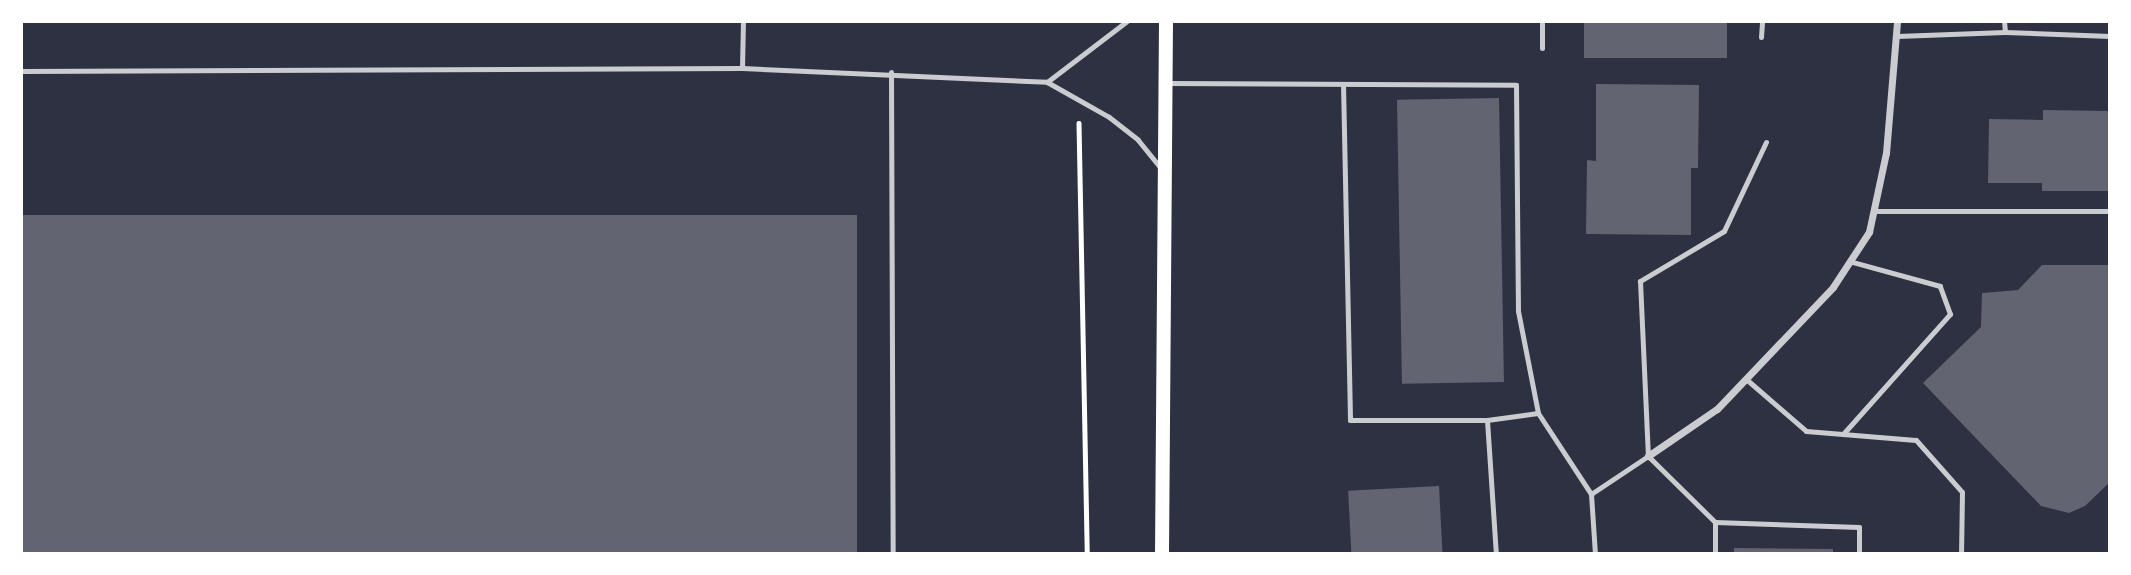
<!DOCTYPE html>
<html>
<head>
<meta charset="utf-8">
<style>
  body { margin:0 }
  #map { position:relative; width:2131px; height:575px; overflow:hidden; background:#2d3142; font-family:Signika,sans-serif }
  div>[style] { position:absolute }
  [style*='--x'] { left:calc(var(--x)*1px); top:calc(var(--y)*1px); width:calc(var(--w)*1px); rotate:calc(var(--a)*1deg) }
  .building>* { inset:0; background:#626471; transform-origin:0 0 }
  .path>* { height:4.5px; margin:-2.25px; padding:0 2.25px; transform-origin:2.25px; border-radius:2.25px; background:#fff }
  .service>* { height:5px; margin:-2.5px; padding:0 2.5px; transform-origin:2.5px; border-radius:2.5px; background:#caccd0 }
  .minor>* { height:7px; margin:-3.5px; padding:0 3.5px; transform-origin:3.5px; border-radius:3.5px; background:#caccd0 }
  .secondary>* { height:14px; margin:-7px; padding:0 7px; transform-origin:7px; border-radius:7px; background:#fff }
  span { translate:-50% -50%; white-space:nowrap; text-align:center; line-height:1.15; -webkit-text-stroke:5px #fff; paint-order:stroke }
  .frame { position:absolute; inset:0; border:23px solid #fff; pointer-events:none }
</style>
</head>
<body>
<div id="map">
  <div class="building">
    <i style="left:1584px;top:21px;width:143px;height:37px"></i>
    <i style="clip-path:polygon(1596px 84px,1699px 85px,1698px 168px,1691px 168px,1691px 235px,1586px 234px,1587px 160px,1596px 161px)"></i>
    <i style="left:1499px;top:98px;width:284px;height:102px;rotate:89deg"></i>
    <i style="clip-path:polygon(2043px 110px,2110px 111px,2110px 191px,2042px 191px,2042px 183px,1988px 183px,1989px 119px,2043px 120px)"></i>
    <i style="left:21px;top:215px;width:836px;height:339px"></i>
    <i style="clip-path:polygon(2042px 265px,2110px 265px,2110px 482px,2085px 506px,2069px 513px,2041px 506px,1923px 383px,1981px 327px,1982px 293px,2018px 290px)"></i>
    <i style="left:1439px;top:486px;width:68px;height:91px;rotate:87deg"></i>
    <i style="clip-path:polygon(1734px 548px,1833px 549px,1833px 554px,1734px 554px)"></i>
  </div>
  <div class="path">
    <i style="--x:1079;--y:123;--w:431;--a:88.9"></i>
  </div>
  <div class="service">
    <i style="--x:2005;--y:32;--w:105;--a:2.2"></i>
    <i style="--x:1897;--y:36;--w:108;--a:-2.1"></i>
    <i style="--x:2005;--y:32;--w:11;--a:-95"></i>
    <i style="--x:1761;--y:37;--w:16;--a:-86"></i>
    <i style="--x:1542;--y:48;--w:27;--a:-90"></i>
    <i style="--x:742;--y:68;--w:47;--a:-88.8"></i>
    <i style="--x:21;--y:71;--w:721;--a:-0.24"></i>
    <i style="--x:742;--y:68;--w:305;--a:2.6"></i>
    <i style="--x:1047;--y:82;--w:71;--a:29.4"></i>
    <i style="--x:1109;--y:117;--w:37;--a:38"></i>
    <i style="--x:1138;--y:140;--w:38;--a:51"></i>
    <i style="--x:891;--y:72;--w:482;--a:89.8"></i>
    <i style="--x:1047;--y:82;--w:101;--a:-37.3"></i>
    <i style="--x:1168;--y:83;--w:348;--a:0.3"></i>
    <i style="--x:1516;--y:85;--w:226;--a:89.5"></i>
    <i style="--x:1518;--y:311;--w:104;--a:78.9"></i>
    <i style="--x:1538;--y:413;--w:97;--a:56.8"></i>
    <i style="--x:1591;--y:494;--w:69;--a:-33.7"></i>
    <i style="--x:1343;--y:84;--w:336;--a:88.8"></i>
    <i style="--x:1350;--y:420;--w:137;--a:0"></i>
    <i style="--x:1487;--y:420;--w:134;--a:86.2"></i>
    <i style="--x:1766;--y:142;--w:98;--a:115.3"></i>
    <i style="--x:1724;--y:231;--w:98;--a:149.2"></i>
    <i style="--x:1640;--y:281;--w:175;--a:87.4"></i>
    <i style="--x:1648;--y:456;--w:94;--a:44.6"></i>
    <i style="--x:1715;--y:522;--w:144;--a:2"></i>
    <i style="--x:1859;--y:527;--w:27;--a:90"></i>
    <i style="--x:1873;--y:211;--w:237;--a:0"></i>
    <i style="--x:1746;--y:379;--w:79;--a:40.9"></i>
    <i style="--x:1806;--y:431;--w:110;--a:4.7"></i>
    <i style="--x:1916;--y:440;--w:69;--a:48.5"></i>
    <i style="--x:1962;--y:492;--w:62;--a:90.9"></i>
    <i style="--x:1487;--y:420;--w:51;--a:-7.8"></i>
    <i style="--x:1843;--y:434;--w:161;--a:-48.3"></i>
    <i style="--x:1950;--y:314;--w:30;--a:-110"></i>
    <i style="--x:1940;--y:286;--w:94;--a:-164.6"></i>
    <i style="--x:1591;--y:494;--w:60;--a:86.2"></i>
    <i style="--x:1715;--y:522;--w:32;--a:90"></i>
  </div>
  <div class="minor">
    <i style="--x:1648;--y:456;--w:83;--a:-34.3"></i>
    <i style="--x:1717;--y:409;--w:168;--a:-46.4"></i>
    <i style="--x:1833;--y:287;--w:66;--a:-56.8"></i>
    <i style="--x:1869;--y:232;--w:81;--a:-77.9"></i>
    <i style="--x:1886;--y:153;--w:132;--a:-85.2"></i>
  </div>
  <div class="secondary">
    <i style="--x:1162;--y:554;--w:533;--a:-89.57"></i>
  </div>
  <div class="frame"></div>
</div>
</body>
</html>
